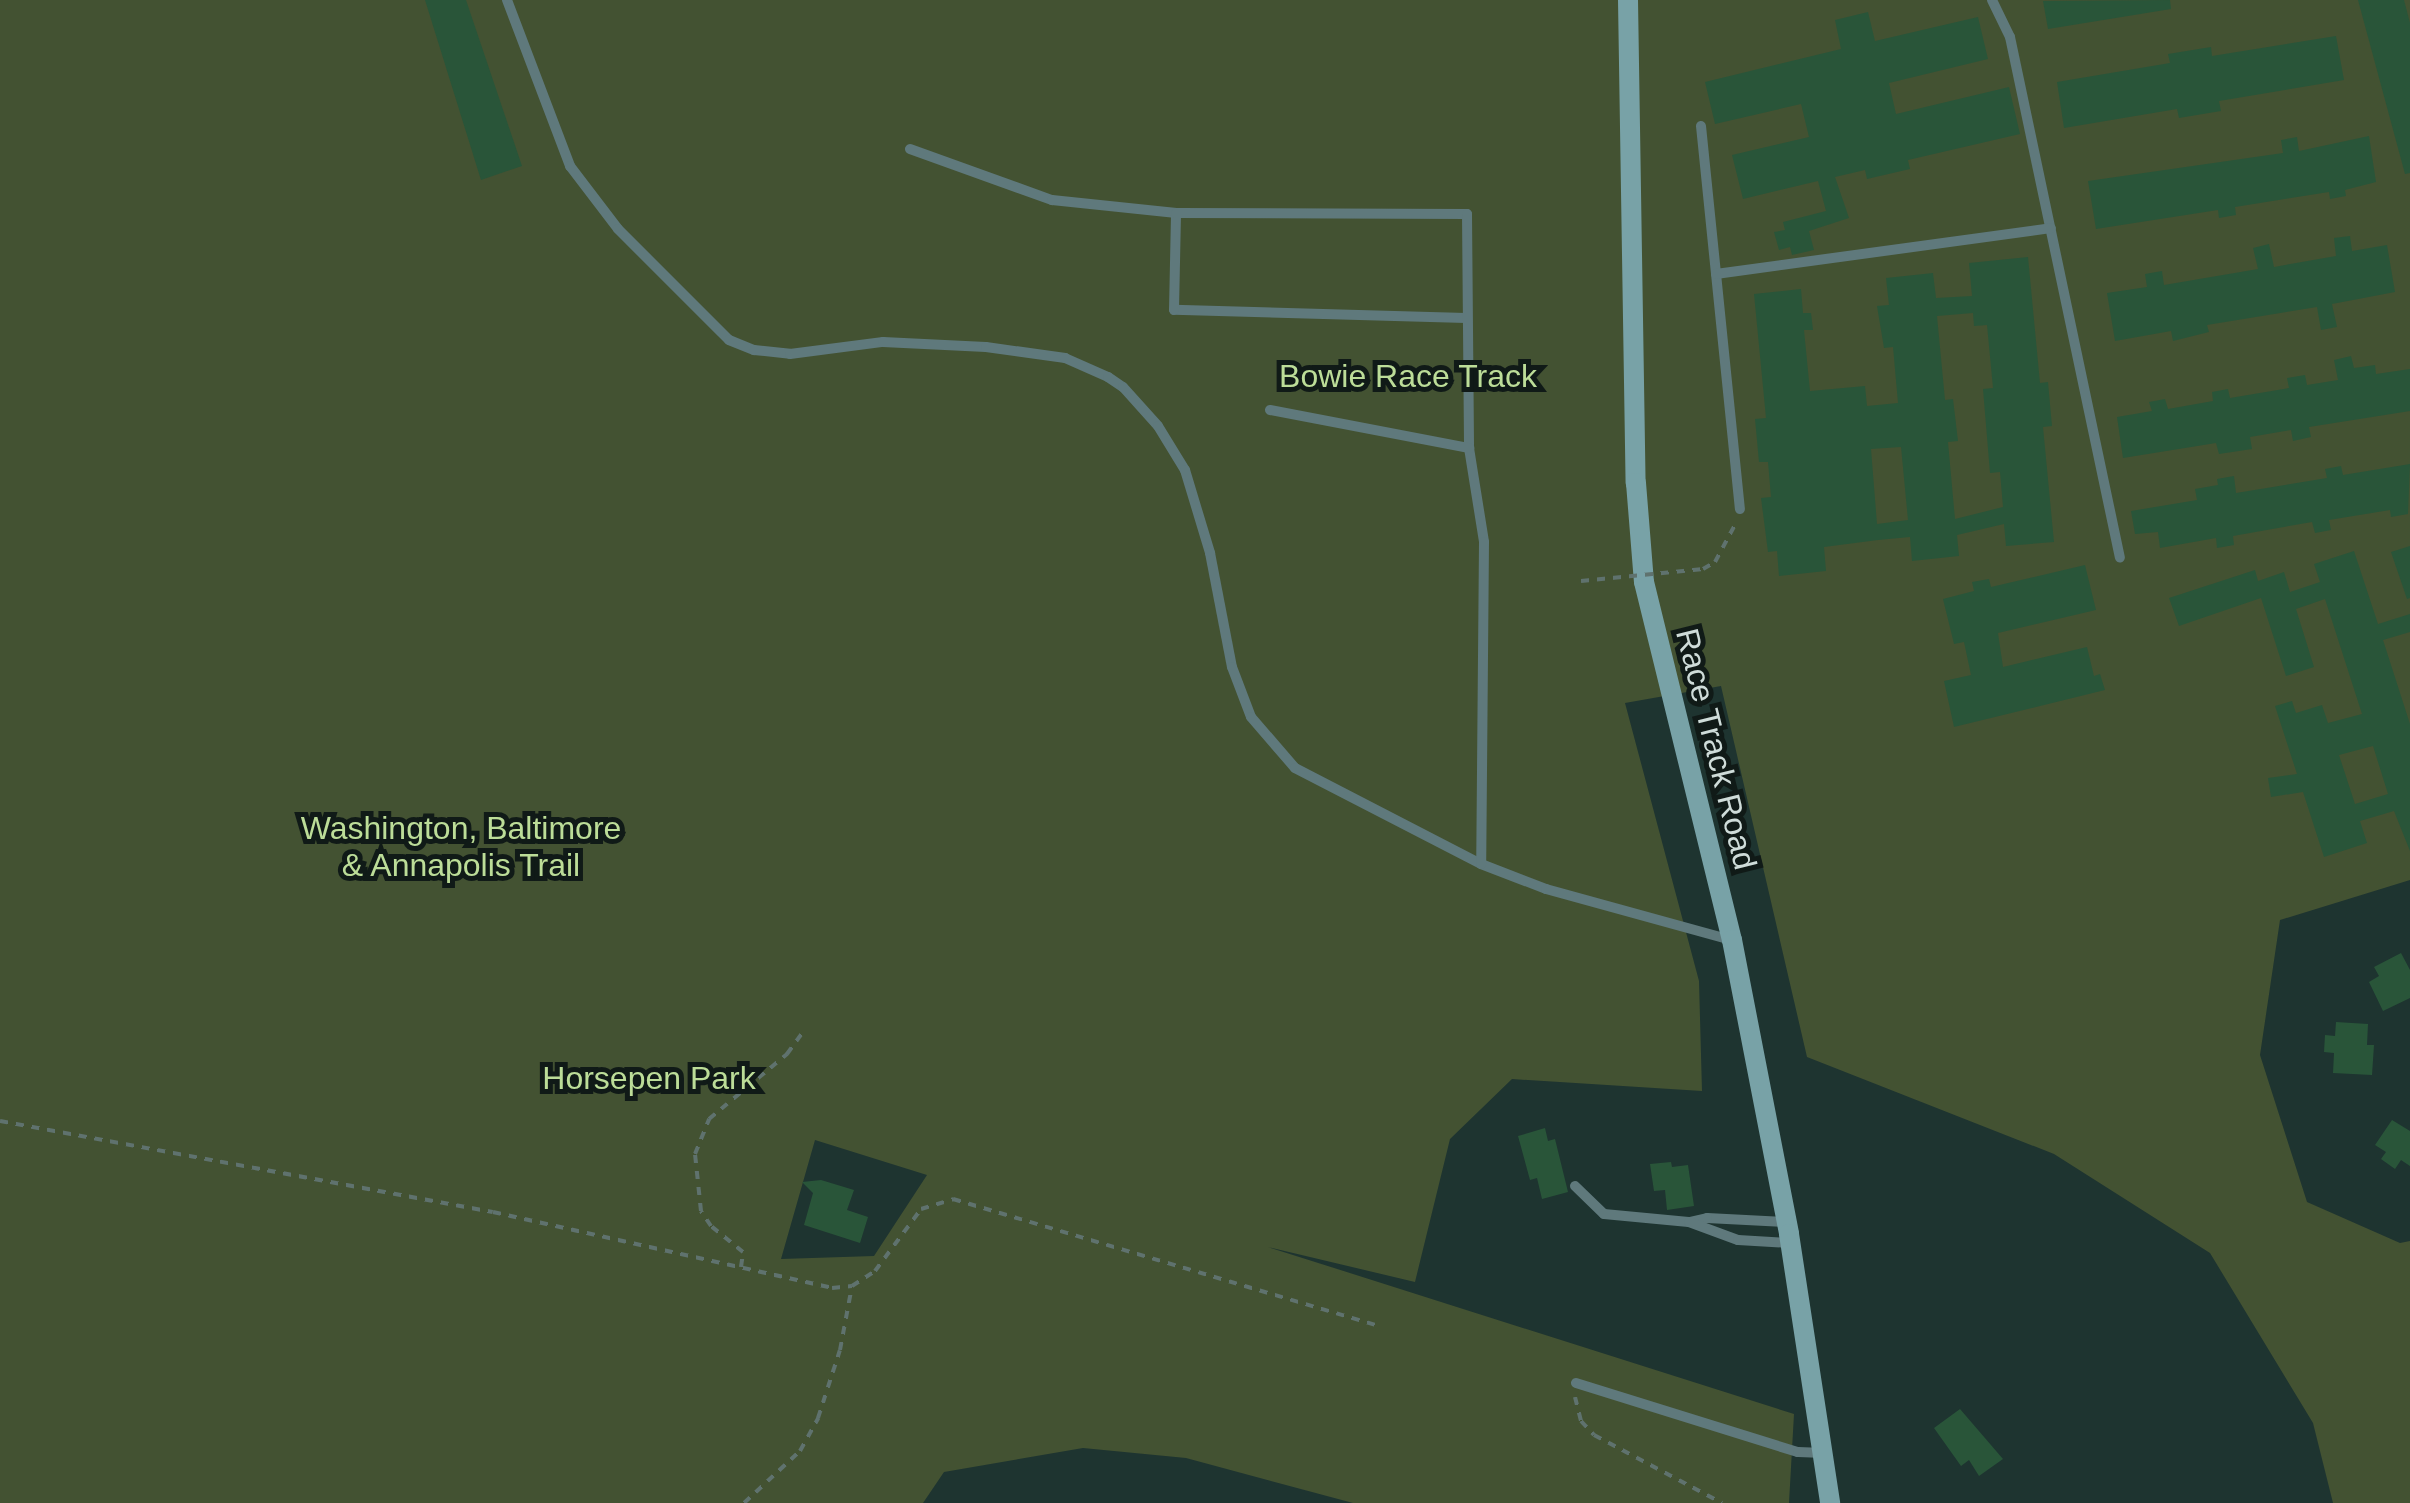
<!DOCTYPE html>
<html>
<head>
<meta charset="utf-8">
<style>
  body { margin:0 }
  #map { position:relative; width:2410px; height:1503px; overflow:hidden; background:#1e3430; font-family:Helvetica,sans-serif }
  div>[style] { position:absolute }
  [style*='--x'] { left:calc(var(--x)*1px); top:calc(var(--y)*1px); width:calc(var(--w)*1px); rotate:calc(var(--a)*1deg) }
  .green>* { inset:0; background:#435232 }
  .building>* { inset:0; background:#295539 }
  .path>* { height:4px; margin-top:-2px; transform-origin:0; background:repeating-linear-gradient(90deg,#5f726e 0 8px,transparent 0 16px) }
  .lane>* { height:10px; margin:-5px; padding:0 5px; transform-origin:5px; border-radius:5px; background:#5f797c }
  .secondary>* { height:20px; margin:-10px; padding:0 10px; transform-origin:10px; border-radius:10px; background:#78a2a7 }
  .path-bridge>* { height:4px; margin-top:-2px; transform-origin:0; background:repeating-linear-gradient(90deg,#5f726e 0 8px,transparent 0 16px) }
  span { translate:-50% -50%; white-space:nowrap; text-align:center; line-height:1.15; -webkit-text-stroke:10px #101a17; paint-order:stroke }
  .park-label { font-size:32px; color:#bcdd98 }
  .street-label { font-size:32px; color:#cfdcd9 }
</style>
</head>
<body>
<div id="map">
  <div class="green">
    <i style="clip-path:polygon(evenodd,0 0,2410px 0,2410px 880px,2280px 920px,2260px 1055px,2307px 1202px,2400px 1243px,2410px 1241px,2410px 1503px,2333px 1503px,2313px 1423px,2210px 1253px,2054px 1154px,1807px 1057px,1721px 686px,1625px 703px,1699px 981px,1702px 1091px,1512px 1079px,1450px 1139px,1415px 1282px,1268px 1247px,1794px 1414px,1789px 1503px,1353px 1503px,1186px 1458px,1083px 1448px,944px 1472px,923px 1503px,0 1503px,0 0,815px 1140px,927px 1175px,874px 1256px,781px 1259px,815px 1140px)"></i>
  </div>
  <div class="building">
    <i style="clip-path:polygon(425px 0,466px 0,522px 166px,481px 180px)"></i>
    <i style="clip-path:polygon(2170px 0,2171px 9px,2048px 29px,2043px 1px)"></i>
    <i style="clip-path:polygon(2358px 0,2404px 0,2410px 23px,2410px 173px,2405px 174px)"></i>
    <i style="clip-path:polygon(1868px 12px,1875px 41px,1978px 17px,1988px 59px,1889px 83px,1896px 114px,2009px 87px,2020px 134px,1908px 160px,1910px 169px,1867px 179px,1865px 170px,1835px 177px,1849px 218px,1809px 231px,1814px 250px,1792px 255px,1790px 247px,1779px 250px,1774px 232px,1785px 230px,1783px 222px,1826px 211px,1818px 181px,1743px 199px,1732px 155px,1809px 137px,1801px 104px,1715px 124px,1705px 82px,1841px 49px,1835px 20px)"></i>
    <i style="clip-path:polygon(2336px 36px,2344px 80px,2219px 101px,2221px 111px,2179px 118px,2177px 109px,2064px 128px,2057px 82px,2170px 63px,2168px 54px,2211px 47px,2212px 56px)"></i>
    <i style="clip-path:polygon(2369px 136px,2376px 182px,2345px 190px,2346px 196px,2330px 199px,2329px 192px,2235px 207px,2236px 215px,2219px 218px,2218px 210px,2096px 229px,2088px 181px,2283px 153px,2281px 140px,2297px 137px,2299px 151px)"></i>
    <i style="clip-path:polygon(2350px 236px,2352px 251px,2387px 245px,2395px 292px,2332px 304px,2337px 327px,2321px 330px,2317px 307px,2207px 325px,2209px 332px,2173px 341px,2171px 331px,2115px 341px,2107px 293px,2147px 287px,2145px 274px,2162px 271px,2164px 285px,2258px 269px,2253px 248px,2269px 244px,2274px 267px,2336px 256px,2334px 238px)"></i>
    <i style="clip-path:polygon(evenodd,2028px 257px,2040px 383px,2048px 382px,2052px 426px,2043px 427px,2054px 542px,2006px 546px,2004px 524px,1957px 535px,1959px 556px,1912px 561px,1910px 537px,1878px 540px,1824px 547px,1826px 571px,1779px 576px,1777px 551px,1768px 552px,1761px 498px,1771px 497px,1768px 462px,1759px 462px,1755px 419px,1766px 418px,1754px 294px,1801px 289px,1803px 313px,1811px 313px,1813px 330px,1804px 330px,1810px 391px,1865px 386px,1867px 406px,1898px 403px,1893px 347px,1884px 348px,1877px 306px,1889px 305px,1886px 278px,1933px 273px,1936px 298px,1972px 296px,1969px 263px,2028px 257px,1973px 313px,1974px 326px,1987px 325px,1993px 388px,1983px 389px,1990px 473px,2000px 472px,2003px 507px,1955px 519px,1948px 442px,1958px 441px,1953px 399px,1945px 400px,1937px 316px,1973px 313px,2028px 257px,1901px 447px,1908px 520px,1877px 524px,1871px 449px,1901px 447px)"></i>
    <i style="clip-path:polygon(2351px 356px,2354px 368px,2375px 365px,2376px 374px,2410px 369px,2410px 411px,2309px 427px,2311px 437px,2293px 441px,2291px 430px,2250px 437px,2252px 449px,2219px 454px,2216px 443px,2123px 458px,2117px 417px,2152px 411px,2149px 402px,2165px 399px,2168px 409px,2213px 401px,2212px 392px,2228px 389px,2230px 398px,2289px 388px,2287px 378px,2305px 375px,2307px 385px,2338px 380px,2334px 360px)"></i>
    <i style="clip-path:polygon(2410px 464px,2408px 514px,2391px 517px,2390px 510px,2329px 520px,2331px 530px,2315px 533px,2312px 522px,2233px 536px,2234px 545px,2217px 548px,2216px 538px,2160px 548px,2158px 532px,2135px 534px,2131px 511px,2197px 500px,2195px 489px,2218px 485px,2217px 479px,2234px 476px,2236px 493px,2327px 478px,2325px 469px,2341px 466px,2343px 475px)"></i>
    <i style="clip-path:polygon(2410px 546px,2410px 598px,2407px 599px,2391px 552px)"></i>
    <i style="clip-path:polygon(evenodd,2354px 551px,2378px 624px,2410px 614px,2410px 632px,2383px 640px,2410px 724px,2410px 851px,2394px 811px,2360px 821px,2367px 843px,2324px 857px,2303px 792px,2271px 797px,2268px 778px,2297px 774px,2275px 706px,2292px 701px,2296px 713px,2322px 705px,2328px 723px,2362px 714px,2325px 599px,2296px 609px,2314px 667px,2286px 676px,2261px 598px,2179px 626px,2169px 598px,2255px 570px,2258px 581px,2284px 572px,2290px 592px,2320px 582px,2314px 564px,2354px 551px,2373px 746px,2388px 794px,2355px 804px,2339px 755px,2373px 746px)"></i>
    <i style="clip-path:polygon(2085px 565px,2096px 610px,1998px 633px,2003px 667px,2087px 647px,2094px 676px,2100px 674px,2105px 690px,1954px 727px,1944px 681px,1971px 675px,1964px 642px,1954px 644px,1943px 599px,1974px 591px,1972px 582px,1989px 579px,1991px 587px)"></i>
    <i style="clip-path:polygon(2401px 953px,2410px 970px,2410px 998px,2383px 1011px,2369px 982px,2379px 976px,2374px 967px)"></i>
    <i style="clip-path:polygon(2336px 1022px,2368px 1024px,2367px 1045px,2374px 1045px,2372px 1075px,2333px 1073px,2334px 1053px,2324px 1052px,2325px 1035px,2335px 1036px)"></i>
    <i style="clip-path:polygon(2392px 1120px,2410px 1131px,2410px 1166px,2401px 1160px,2395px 1169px,2381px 1159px,2386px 1152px,2375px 1145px)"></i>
    <i style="clip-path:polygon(1545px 1128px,1548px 1141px,1555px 1139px,1568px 1192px,1542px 1199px,1537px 1178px,1530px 1180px,1518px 1136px)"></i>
    <i style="clip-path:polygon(1671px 1162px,1672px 1167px,1688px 1165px,1694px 1206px,1667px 1210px,1665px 1190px,1654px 1191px,1650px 1164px)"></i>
    <i style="clip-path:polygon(821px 1180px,854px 1190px,847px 1210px,868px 1217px,860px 1243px,804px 1225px,813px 1193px,802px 1182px)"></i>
    <i style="clip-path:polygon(1960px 1409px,2003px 1459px,1979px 1476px,1969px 1460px,1961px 1466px,1934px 1428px)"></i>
  </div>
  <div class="path">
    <i style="--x:1703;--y:569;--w:14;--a:-30"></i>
    <i style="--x:1715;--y:562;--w:47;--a:-61.8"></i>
    <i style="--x:0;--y:1121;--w:501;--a:10.46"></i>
    <i style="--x:493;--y:1212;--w:347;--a:12.6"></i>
    <i style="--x:832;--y:1288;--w:20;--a:-6"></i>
    <i style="--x:741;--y:1267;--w:15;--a:-82"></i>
    <i style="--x:743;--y:1252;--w:41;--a:-140.9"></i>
    <i style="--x:711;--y:1226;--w:18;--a:-124"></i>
    <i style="--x:701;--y:1211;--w:57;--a:-96"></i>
    <i style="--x:695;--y:1154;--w:38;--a:-68"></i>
    <i style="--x:709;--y:1119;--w:102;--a:-39.8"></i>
    <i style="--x:787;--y:1054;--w:31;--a:-54"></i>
    <i style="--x:1575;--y:1397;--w:25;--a:76"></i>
    <i style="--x:1581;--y:1421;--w:19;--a:47"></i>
    <i style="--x:1594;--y:1435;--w:145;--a:28"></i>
    <i style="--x:744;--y:1503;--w:76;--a:-42.9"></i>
    <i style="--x:800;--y:1451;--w:38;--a:-61"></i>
    <i style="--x:818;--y:1418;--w:71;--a:-72.1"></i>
    <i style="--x:840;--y:1350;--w:65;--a:-79.4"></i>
    <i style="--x:852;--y:1286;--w:27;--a:-33"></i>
    <i style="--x:875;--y:1271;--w:77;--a:-53.4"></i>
    <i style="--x:921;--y:1209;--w:34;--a:-17"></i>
    <i style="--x:953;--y:1199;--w:445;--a:16.6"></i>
  </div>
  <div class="lane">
    <i style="--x:507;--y:0;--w:178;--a:69.2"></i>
    <i style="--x:570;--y:166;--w:79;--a:52.7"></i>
    <i style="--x:618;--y:229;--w:157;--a:45"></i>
    <i style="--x:729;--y:340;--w:27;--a:22"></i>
    <i style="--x:754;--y:350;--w:36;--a:6"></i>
    <i style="--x:790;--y:354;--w:94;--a:-7.4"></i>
    <i style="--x:883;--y:342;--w:103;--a:2.8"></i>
    <i style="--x:986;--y:347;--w:80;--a:7.9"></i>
    <i style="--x:1065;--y:358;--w:47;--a:23.8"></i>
    <i style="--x:1108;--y:377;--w:18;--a:34"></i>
    <i style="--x:1123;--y:387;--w:52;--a:48.1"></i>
    <i style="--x:1158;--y:426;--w:52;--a:58.5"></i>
    <i style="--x:1185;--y:470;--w:87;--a:73.2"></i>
    <i style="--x:1210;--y:553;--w:116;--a:79.1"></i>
    <i style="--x:1232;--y:667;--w:53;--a:69.2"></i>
    <i style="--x:1251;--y:717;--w:67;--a:49.2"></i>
    <i style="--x:1295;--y:768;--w:209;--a:27.3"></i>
    <i style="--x:1481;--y:864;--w:70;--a:21"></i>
    <i style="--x:1546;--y:889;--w:192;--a:15.4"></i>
    <i style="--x:1992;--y:0;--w:41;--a:64.1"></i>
    <i style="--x:2010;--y:37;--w:532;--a:78.08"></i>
    <i style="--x:1701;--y:126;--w:385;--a:84.2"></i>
    <i style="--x:910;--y:149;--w:151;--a:19.8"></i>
    <i style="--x:1052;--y:200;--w:125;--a:6"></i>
    <i style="--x:1716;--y:274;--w:338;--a:-7.8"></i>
    <i style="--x:1466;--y:318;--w:292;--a:-178.4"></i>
    <i style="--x:1174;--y:310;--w:97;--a:-88.8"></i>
    <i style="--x:1176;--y:213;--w:291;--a:0.2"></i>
    <i style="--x:1467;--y:214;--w:234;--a:89.5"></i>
    <i style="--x:1469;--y:448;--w:95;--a:80.9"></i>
    <i style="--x:1484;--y:542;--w:322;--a:90.5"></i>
    <i style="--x:1270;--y:410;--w:203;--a:10.8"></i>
    <i style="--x:1575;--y:1186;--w:40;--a:44"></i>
    <i style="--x:1604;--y:1214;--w:85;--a:5.4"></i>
    <i style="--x:1786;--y:1222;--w:79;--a:-177.1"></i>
    <i style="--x:1707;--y:1218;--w:18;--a:167"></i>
    <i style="--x:1689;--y:1222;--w:52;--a:20.2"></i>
    <i style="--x:1738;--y:1240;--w:52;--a:3.3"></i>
    <i style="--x:1576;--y:1383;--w:232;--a:17.3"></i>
    <i style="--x:1798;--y:1452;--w:26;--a:2"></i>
  </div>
  <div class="secondary">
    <i style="--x:1628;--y:0;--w:483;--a:89.1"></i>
    <i style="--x:1636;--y:483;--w:99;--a:85.4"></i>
    <i style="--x:1644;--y:582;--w:369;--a:76.2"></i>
    <i style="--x:1732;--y:940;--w:299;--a:79"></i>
    <i style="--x:1789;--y:1234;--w:272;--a:81.3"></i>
  </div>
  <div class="path-bridge">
    <i style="--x:1581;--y:581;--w:123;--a:-5.6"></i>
  </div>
  <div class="park-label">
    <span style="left:1408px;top:376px">Bowie Race Track</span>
    <span style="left:461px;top:847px">Washington, Baltimore<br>&amp; Annapolis Trail</span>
    <span style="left:649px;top:1078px">Horsepen Park</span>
  </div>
  <div class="street-label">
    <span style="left:1716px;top:749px;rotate:76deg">Race Track Road</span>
  </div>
</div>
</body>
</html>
